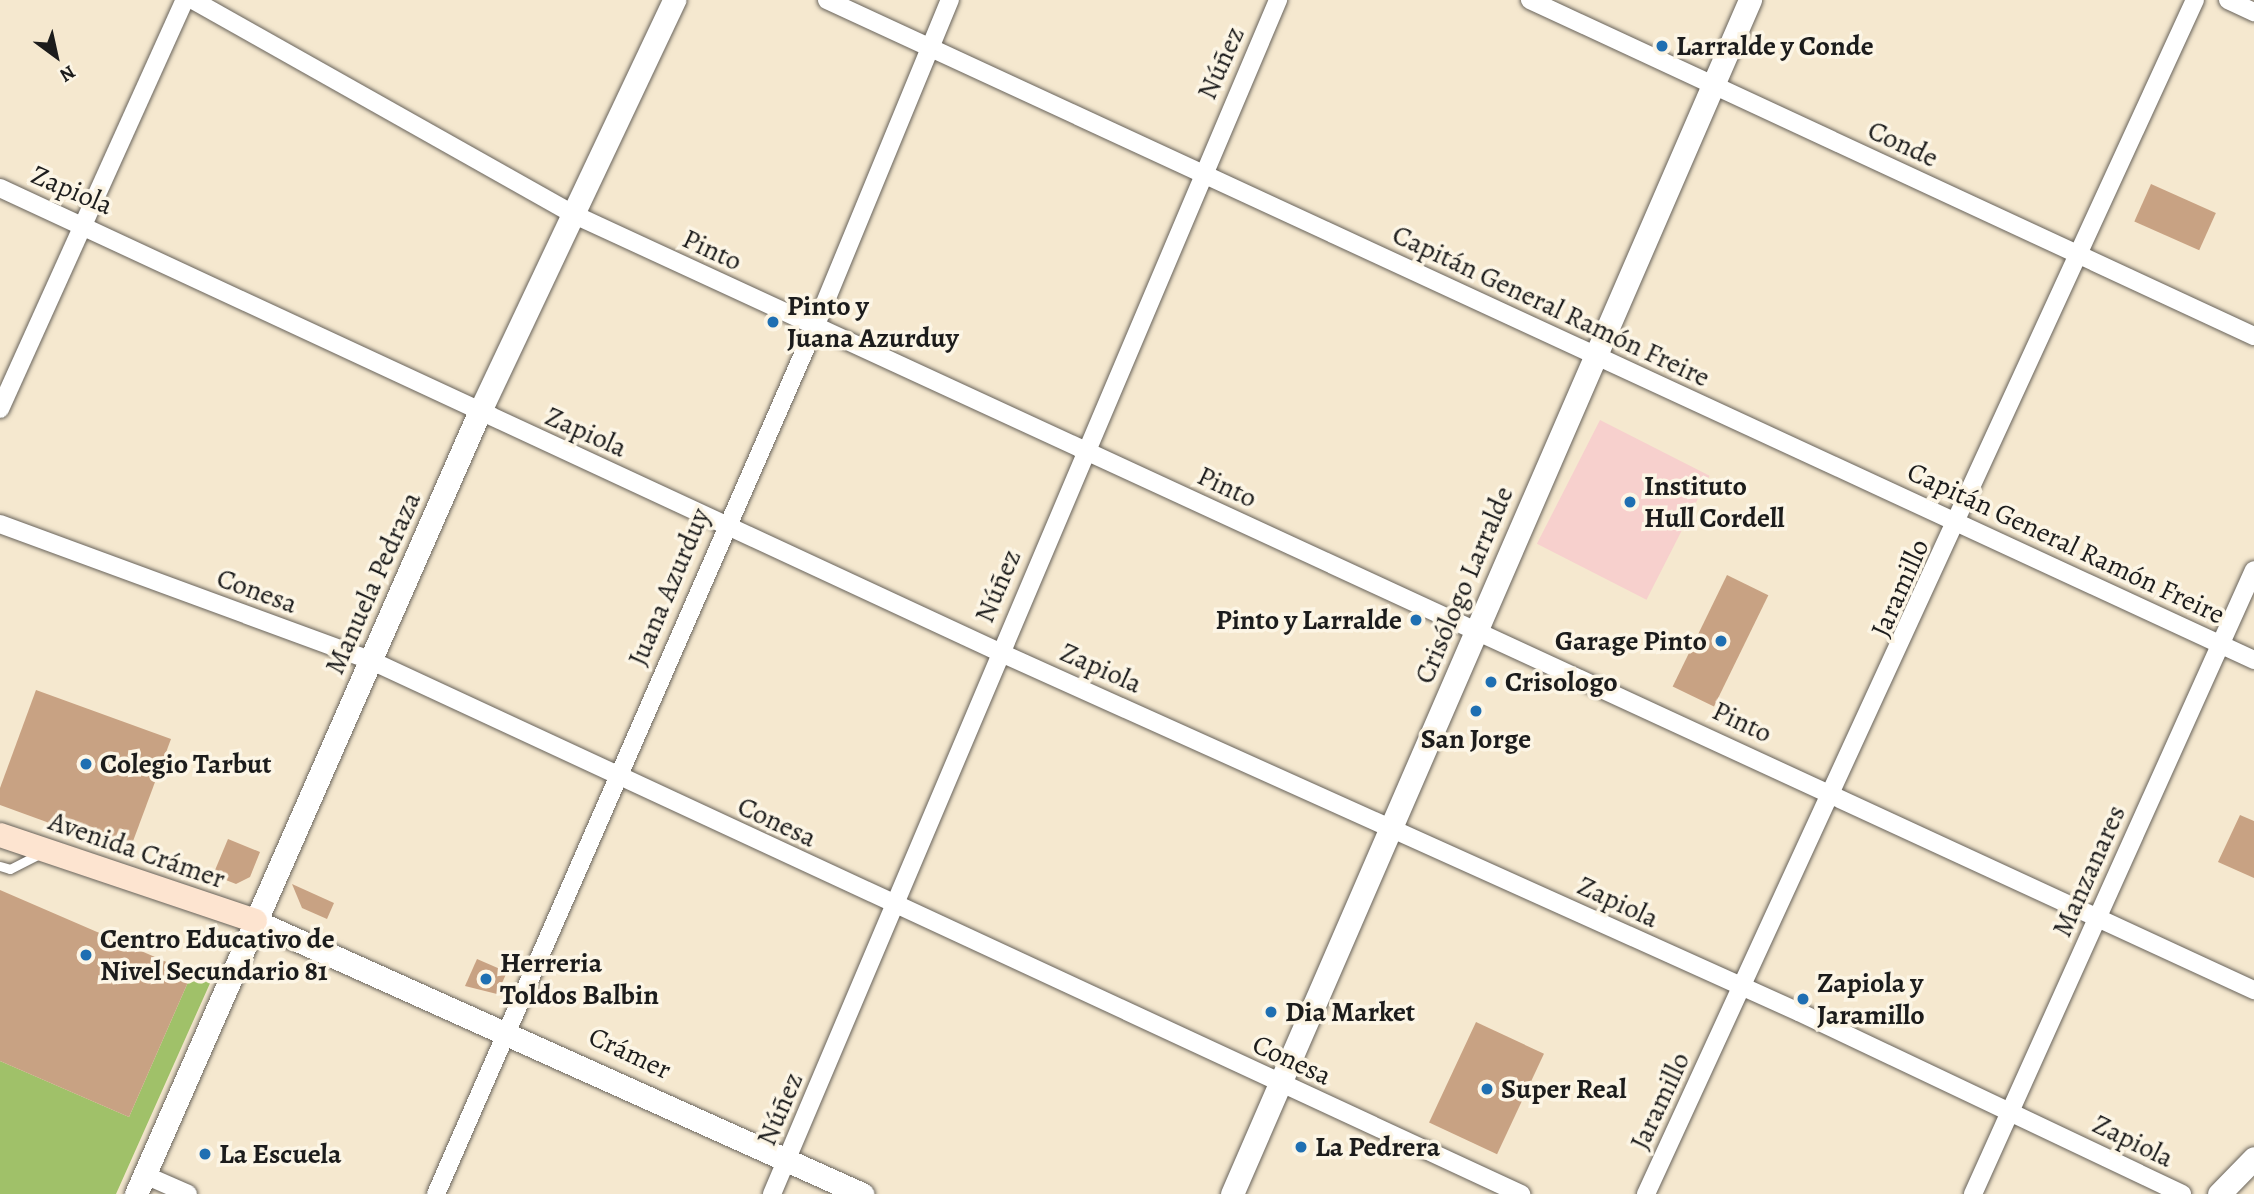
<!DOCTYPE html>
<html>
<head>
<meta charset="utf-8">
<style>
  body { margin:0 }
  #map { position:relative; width:2254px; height:1194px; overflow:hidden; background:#f5e8cf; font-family:Alegreya,serif }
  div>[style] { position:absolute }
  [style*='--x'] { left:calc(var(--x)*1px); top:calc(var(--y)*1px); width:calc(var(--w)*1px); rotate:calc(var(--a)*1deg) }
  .built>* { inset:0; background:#f7d0cd; transform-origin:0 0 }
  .green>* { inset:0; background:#a0c169 }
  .building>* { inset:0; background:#c8a283; transform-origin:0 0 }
  .roads { filter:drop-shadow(0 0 2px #68635b) drop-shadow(0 0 2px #68635b) }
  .service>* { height:9px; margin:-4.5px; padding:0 4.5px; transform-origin:4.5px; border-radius:4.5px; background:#fff }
  .minor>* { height:18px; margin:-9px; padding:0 9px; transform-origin:9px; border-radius:9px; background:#fff }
  .tertiary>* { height:23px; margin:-11.5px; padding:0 11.5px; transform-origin:11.5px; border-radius:11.5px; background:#fff }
  .secondary>* { height:24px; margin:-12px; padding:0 12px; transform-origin:12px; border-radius:12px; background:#fde4d0 }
  .dots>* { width:19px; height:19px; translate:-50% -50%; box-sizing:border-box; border:4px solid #fcf5e5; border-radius:50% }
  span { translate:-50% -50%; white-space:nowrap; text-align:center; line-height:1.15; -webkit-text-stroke:7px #fcf5e5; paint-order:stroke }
  .poi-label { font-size:28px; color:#1c1c1c; font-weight:700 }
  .left { translate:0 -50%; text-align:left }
  .right { translate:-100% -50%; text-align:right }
  .street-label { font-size:28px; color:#1c1c1c }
  .north { position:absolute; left:21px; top:21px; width:70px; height:70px; -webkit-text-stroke:5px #fcf5e5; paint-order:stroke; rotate:147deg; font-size:19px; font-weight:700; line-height:28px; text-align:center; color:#1c1c1c }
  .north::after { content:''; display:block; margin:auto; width:24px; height:32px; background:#1c1c1c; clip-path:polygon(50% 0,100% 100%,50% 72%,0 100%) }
</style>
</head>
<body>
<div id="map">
  <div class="built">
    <i style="left:1600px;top:420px;width:123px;height:139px;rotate:27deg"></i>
  </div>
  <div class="green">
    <i style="clip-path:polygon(192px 973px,211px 981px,116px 1194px,0 1194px,0 1061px,129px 1117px)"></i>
  </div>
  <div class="building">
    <i style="left:2151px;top:184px;width:71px;height:41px;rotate:24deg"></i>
    <i style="left:1727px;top:575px;width:46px;height:124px;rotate:26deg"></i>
    <i style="clip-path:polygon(36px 690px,171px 739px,129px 852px,0 805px,0 788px)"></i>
    <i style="clip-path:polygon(2240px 815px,2254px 821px,2254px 878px,2218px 862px)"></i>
    <i style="clip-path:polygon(228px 839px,260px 852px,250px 877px,236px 884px,213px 875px)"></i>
    <i style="clip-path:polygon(292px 884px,334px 903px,327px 919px,302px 908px)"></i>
    <i style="clip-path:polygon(0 890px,192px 973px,129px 1117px,0 1061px)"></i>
    <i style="clip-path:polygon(477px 959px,507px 972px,497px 994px,465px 986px)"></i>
    <i style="left:1476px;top:1022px;width:75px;height:111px;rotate:25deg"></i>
  </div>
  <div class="roads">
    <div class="service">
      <i style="--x:0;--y:866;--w:10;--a:17"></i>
      <i style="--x:10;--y:869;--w:33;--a:-27"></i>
    </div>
    <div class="minor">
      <i style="--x:193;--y:0;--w:441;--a:29.4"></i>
      <i style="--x:577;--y:216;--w:1847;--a:24.78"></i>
      <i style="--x:827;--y:0;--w:1572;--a:24.82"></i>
      <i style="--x:1530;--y:0;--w:798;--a:24.9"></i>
      <i style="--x:2228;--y:0;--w:29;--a:25"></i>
      <i style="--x:0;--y:188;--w:1101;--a:24.91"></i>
      <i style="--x:999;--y:652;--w:877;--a:24.23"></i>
      <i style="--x:1799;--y:1012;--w:424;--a:25.4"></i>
      <i style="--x:0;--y:409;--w:449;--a:-65.7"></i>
      <i style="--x:0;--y:524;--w:396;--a:20.2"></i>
      <i style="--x:372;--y:661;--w:1267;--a:24.89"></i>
      <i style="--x:145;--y:1175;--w:47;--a:23.8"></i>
      <i style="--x:436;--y:1194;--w:946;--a:-66.39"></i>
      <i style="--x:815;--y:327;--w:354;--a:-67.6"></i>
      <i style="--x:772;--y:1194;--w:1297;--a:-67.03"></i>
      <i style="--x:1646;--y:1194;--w:1314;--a:-65.31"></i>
      <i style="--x:1973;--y:1194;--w:684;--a:-65.76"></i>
    </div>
    <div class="tertiary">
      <i style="--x:255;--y:921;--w:666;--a:24.22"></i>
      <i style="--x:136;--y:1194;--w:853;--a:-66.29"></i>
      <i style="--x:479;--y:413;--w:457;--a:-64.7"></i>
      <i style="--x:1232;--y:1194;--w:1302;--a:-66.55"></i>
      <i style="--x:2219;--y:1194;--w:50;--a:-45.8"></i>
    </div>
    <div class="secondary">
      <i style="--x:0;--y:835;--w:269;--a:18.6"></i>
    </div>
  </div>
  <div class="dots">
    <i style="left:1662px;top:46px;background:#1f6fb2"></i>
    <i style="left:773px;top:322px;background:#1f6fb2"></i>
    <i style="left:1630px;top:502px;background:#1f6fb2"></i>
    <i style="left:1416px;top:620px;background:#1f6fb2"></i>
    <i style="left:1721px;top:641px;background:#1f6fb2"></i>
    <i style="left:1491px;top:682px;background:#1f6fb2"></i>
    <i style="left:1476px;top:711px;background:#1f6fb2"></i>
    <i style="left:86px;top:764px;background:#1f6fb2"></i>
    <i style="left:86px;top:955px;background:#1f6fb2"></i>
    <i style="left:486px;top:979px;background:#1f6fb2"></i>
    <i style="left:1803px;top:999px;background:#1f6fb2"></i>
    <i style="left:1271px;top:1012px;background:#1f6fb2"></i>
    <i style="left:1487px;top:1089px;background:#1f6fb2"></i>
    <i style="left:1301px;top:1147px;background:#1f6fb2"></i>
    <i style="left:205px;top:1154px;background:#1f6fb2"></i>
  </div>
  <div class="poi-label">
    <span class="left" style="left:1676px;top:46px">Larralde y Conde</span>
    <span class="left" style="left:787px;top:322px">Pinto y<br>Juana Azurduy</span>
    <span class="left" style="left:1644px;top:502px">Instituto<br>Hull Cordell</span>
    <span class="right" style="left:1402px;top:620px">Pinto y Larralde</span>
    <span class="right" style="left:1707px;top:641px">Garage Pinto</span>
    <span class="left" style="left:1505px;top:682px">Crisologo</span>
    <span style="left:1476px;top:739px">San Jorge</span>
    <span class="left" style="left:100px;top:764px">Colegio Tarbut</span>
    <span class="left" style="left:100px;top:955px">Centro Educativo de<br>Nivel Secundario 81</span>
    <span class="left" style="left:500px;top:979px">Herreria<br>Toldos Balbin</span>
    <span class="left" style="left:1817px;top:999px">Zapiola y<br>Jaramillo</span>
    <span class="left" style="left:1285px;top:1012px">Dia Market</span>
    <span class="left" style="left:1501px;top:1089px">Super Real</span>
    <span class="left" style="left:1315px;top:1147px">La Pedrera</span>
    <span class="left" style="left:219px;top:1154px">La Escuela</span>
  </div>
  <div class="street-label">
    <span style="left:1221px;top:63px;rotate:-66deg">Núñez</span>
    <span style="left:1903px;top:144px;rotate:25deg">Conde</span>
    <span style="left:72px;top:190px;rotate:23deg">Zapiola</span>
    <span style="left:712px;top:250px;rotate:25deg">Pinto</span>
    <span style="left:1551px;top:306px;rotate:25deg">Capitán General Ramón Freire</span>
    <span style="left:586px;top:432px;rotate:24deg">Zapiola</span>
    <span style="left:1227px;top:487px;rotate:25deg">Pinto</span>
    <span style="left:2066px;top:543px;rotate:25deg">Capitán General Ramón Freire</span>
    <span style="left:373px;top:583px;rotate:-66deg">Manuela Pedraza</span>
    <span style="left:1464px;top:585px;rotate:-67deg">Crisólogo Larralde</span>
    <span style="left:998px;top:586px;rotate:-67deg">Núñez</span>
    <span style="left:669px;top:587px;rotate:-67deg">Juana Azurduy</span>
    <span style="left:1900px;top:588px;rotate:-66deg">Jaramillo</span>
    <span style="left:257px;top:591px;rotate:20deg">Conesa</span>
    <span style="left:1101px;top:668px;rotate:24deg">Zapiola</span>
    <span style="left:1742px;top:722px;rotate:25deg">Pinto</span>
    <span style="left:777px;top:822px;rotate:25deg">Conesa</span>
    <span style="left:137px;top:850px;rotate:19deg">Avenida Crámer</span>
    <span style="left:2089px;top:871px;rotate:-66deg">Manzanares</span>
    <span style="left:1618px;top:902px;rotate:25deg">Zapiola</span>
    <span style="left:630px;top:1053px;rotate:25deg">Crámer</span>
    <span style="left:1292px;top:1060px;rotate:25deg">Conesa</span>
    <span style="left:1660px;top:1101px;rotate:-65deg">Jaramillo</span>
    <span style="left:780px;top:1109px;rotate:-67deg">Núñez</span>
    <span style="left:2133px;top:1141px;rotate:26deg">Zapiola</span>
  </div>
  <div class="north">N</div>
</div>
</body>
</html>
